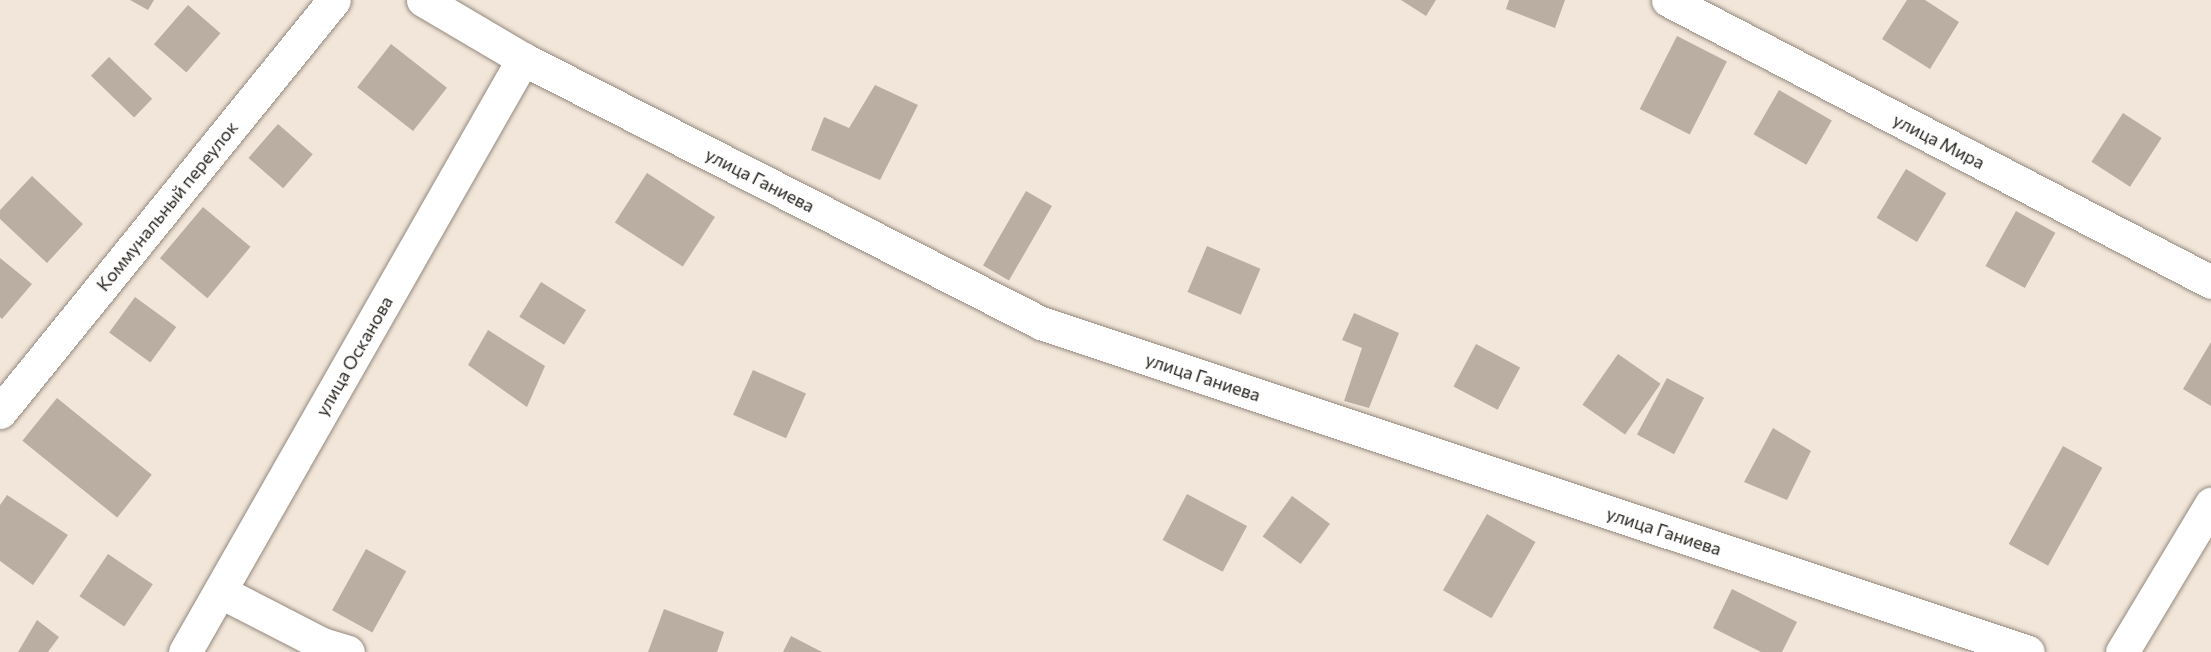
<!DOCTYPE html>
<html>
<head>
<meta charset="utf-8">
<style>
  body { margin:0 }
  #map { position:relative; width:2211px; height:652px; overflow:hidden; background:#f2e6da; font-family:Commissioner,sans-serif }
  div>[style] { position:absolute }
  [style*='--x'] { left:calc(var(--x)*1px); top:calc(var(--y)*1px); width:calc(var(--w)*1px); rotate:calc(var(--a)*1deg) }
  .building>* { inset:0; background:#baaea2; transform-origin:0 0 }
  .roads { filter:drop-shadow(0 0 2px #94897e) drop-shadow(0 0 2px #94897e) }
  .minor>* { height:33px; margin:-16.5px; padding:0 16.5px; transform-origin:16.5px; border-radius:16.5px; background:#fff }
  .major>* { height:33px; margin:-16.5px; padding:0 16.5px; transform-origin:16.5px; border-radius:16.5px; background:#fff }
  span { translate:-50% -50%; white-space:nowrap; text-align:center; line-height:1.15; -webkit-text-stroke:5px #fff; paint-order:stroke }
  .street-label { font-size:18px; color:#2a2621 }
</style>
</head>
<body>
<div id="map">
  <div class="building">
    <i style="clip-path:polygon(130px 0,154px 0,148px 10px)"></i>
    <i style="clip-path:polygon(1401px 0,1436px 0,1426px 16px)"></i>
    <i style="clip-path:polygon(1509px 0,1565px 0,1555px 28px,1506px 9px)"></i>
    <i style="clip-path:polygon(1907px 0,1925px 0,1959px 22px,1930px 69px,1882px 39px)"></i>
    <i style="left:188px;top:5px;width:43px;height:52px;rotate:41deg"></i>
    <i style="left:1677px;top:36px;width:56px;height:82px;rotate:27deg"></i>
    <i style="left:391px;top:44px;width:71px;height:55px;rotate:38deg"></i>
    <i style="left:109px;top:57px;width:60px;height:26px;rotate:44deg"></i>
    <i style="clip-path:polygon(875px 85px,918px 105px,880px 180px,811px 150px,824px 117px,849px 128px)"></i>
    <i style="left:1779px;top:90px;width:61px;height:51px;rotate:30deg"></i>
    <i style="left:2123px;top:113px;width:46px;height:58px;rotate:33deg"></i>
    <i style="left:278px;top:124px;width:46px;height:45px;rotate:41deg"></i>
    <i style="left:1906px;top:169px;width:47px;height:57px;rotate:31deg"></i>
    <i style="left:647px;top:173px;width:81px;height:59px;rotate:33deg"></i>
    <i style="clip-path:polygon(32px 176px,83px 224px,47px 263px,0 219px,0 210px)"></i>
    <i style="left:1026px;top:191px;width:30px;height:86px;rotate:30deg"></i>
    <i style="left:203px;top:207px;width:62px;height:67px;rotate:40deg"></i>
    <i style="left:2016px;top:211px;width:45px;height:63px;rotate:29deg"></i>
    <i style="left:1207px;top:246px;width:58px;height:50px;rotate:23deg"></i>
    <i style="clip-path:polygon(0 258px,32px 284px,2px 319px,0 317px)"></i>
    <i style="left:541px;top:282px;width:53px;height:41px;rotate:32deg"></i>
    <i style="left:135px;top:297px;width:51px;height:44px;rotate:36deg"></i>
    <i style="clip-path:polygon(1354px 313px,1399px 333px,1369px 408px,1344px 401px,1362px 348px,1342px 340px)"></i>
    <i style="clip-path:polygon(488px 330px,545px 366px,527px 407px,468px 365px)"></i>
    <i style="clip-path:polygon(2211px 342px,2211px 406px,2183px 389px)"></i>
    <i style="left:1476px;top:344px;width:50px;height:48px;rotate:28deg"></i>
    <i style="left:1618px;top:354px;width:52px;height:62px;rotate:35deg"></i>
    <i style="left:753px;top:370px;width:58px;height:49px;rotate:24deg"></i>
    <i style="left:1667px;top:378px;width:42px;height:64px;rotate:28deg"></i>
    <i style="left:57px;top:398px;width:122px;height:55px;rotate:39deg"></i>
    <i style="clip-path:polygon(1773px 428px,1811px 451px,1787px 500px,1744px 482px)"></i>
    <i style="left:2063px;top:446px;width:45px;height:112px;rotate:29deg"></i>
    <i style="left:1187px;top:494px;width:68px;height:52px;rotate:28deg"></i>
    <i style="clip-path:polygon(7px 495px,68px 535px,33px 585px,0 561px,0 505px)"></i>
    <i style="left:1292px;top:496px;width:47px;height:50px;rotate:36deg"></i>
    <i style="left:1487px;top:514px;width:56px;height:88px;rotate:30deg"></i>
    <i style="left:366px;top:549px;width:46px;height:70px;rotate:29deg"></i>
    <i style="left:108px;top:554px;width:54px;height:51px;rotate:34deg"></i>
    <i style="clip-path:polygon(1732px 589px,1797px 622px,1782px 652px,1761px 652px,1713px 628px)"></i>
    <i style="clip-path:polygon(664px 609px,724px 632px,717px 652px,648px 652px)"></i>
    <i style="clip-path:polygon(37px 620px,59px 637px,48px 652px,18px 652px)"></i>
    <i style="clip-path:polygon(791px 636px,822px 652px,783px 652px)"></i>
  </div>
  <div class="roads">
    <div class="minor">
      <i style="--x:1668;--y:0;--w:612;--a:27.44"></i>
      <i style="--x:0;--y:412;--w:530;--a:-50.97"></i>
      <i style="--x:221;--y:592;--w:114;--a:27.2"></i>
      <i style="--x:322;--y:644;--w:27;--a:17"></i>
      <i style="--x:185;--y:652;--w:683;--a:-60.32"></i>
      <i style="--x:2122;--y:652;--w:173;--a:-59"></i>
    </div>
    <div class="major">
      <i style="--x:423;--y:0;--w:116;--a:30.5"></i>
      <i style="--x:523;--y:59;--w:581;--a:27.01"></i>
      <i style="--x:1041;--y:323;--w:1040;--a:18.43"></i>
    </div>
  </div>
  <div class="street-label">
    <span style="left:1939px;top:141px;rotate:27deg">улица Мира</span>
    <span style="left:760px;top:180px;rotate:27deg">улица Ганиева</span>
    <span style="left:167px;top:206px;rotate:-51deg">Коммунальный переулок</span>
    <span style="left:354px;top:356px;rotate:-60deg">улица Осканова</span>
    <span style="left:1203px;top:377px;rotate:18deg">улица Ганиева</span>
    <span style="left:1664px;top:531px;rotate:18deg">улица Ганиева</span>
  </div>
</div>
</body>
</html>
